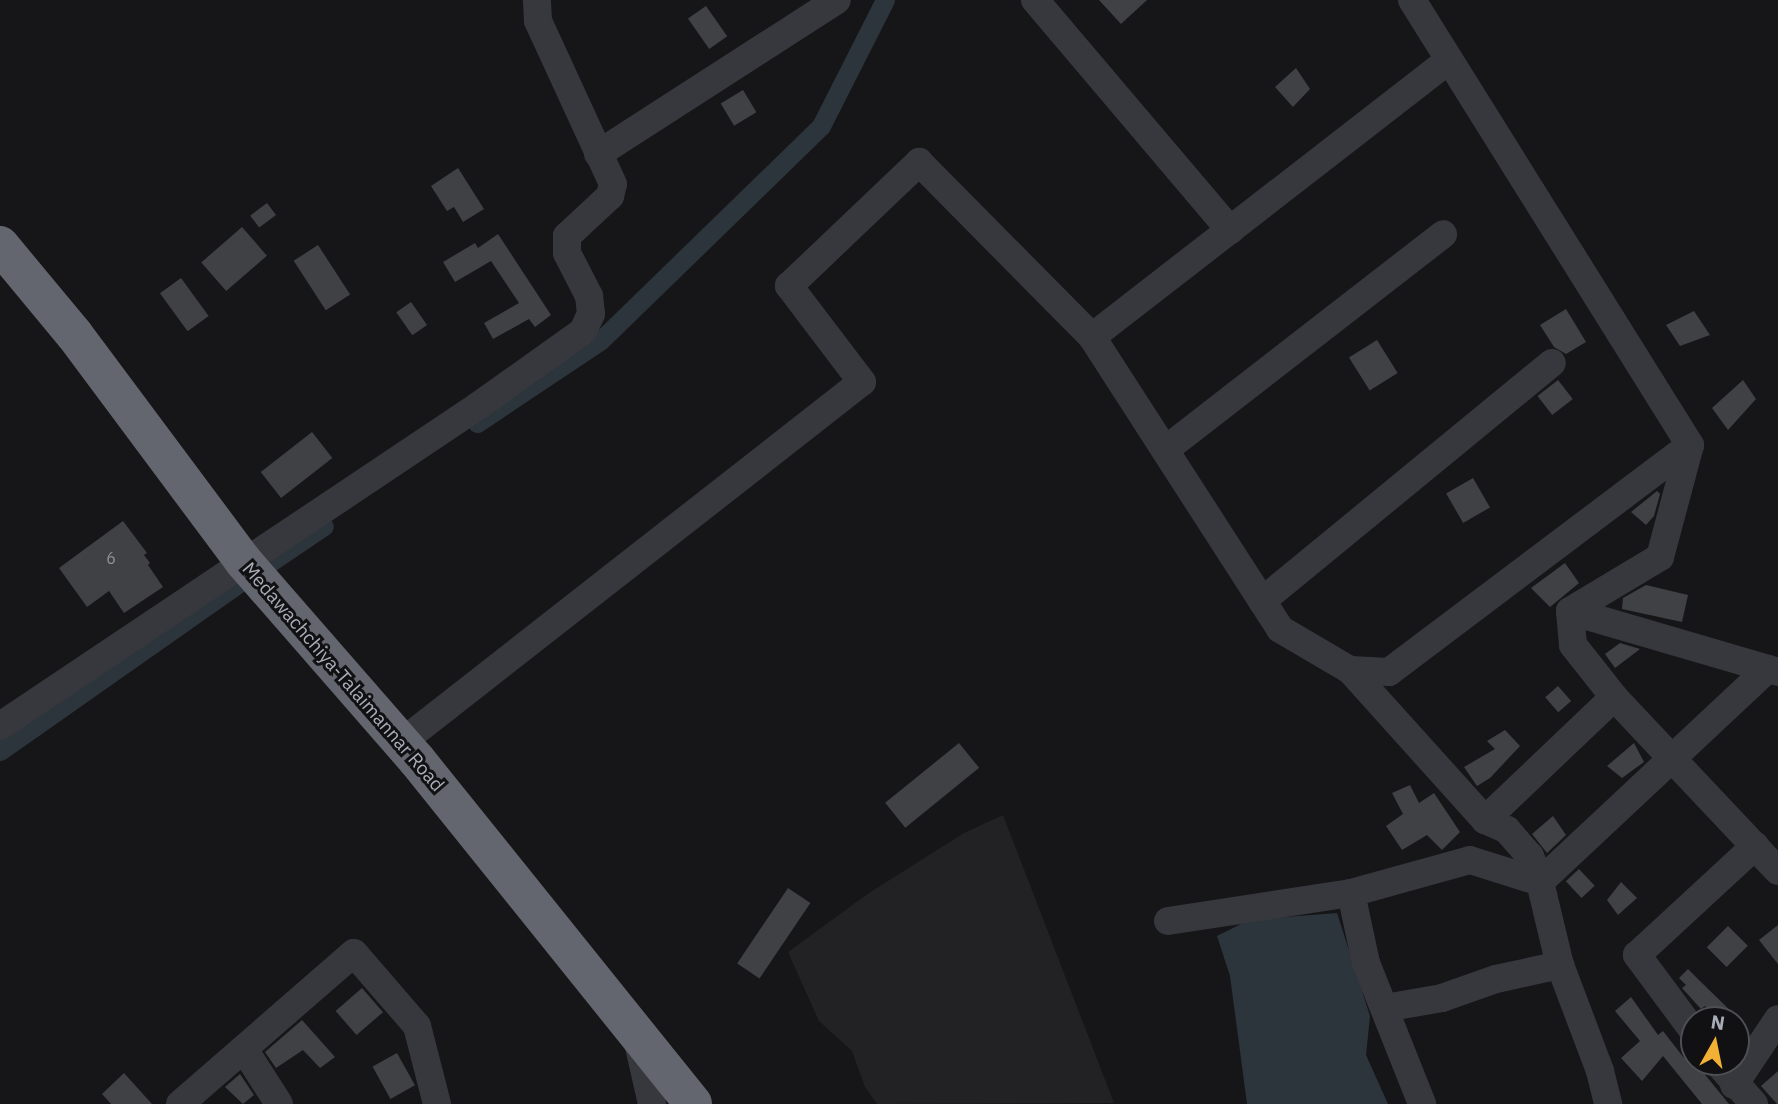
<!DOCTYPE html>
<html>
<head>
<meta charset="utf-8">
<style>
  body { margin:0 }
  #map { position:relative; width:1778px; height:1104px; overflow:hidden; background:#161618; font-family:"IBM Plex Sans",sans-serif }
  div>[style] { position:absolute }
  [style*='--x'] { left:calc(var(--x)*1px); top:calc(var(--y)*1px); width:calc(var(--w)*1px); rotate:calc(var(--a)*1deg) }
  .built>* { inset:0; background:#222225 }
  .water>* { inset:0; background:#2c353c }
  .canal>* { height:19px; margin:-9.5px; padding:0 9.5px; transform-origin:9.5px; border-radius:9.5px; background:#2c353c }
  .building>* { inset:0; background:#404145; transform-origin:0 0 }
  .minor>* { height:28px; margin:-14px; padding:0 14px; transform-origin:14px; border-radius:14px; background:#37383d }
  .highway>* { height:38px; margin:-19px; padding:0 19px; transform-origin:19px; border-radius:19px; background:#63666e }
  span { translate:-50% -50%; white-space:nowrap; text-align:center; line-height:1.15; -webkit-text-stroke:6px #111113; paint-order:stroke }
  .number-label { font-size:16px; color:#8e929b }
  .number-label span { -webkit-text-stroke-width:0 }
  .street-label { font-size:19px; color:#a8adb8 }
  .north { position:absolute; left:1680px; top:1006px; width:70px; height:70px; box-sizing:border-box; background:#111113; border:2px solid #4d4f55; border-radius:50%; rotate:9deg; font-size:19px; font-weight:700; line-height:28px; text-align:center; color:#a8adb8 }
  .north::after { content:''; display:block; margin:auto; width:24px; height:32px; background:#f2b134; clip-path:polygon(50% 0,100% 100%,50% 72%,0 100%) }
</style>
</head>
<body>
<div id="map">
  <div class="built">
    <i style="clip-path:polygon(1003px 815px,1114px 1103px,877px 1104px,865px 1087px,852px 1051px,819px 1021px,788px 952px,869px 893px,964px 833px)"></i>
  </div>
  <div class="water">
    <i style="clip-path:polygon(1337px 913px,1370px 1016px,1366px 1055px,1388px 1104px,1247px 1104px,1230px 976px,1217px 936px,1249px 920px)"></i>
  </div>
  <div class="canal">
    <i style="--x:477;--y:423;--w:148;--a:-33.7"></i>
    <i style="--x:600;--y:341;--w:308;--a:-44.2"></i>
    <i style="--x:821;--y:126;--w:141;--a:-63.1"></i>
    <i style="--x:269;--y:563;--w:66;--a:-33.9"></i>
    <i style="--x:0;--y:751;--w:291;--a:-35.1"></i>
  </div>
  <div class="building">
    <i style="clip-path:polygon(1099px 0,1147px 0,1121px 24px)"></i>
    <i style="left:706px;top:6px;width:37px;height:22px;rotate:55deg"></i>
    <i style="clip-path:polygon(1296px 68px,1310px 89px,1293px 107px,1275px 87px)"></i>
    <i style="left:743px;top:90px;width:26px;height:26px;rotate:59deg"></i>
    <i style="clip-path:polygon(458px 168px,484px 209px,463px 222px,454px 207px,447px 211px,431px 186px)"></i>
    <i style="left:267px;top:203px;width:15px;height:21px;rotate:53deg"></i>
    <i style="left:242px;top:227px;width:38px;height:54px;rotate:49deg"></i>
    <i style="clip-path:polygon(498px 234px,551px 315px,535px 327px,529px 319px,493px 339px,484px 323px,519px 303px,491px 261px,455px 282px,443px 262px,475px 243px,478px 248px)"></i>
    <i style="left:318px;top:245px;width:59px;height:29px;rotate:57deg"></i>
    <i style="left:181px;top:278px;width:47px;height:26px;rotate:54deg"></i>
    <i style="left:411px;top:302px;width:28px;height:18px;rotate:55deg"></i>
    <i style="clip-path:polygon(1566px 309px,1586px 342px,1566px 354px,1554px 347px,1540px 325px)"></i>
    <i style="clip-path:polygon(1694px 311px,1710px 335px,1680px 346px,1666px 325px)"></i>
    <i style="left:1377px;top:340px;width:39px;height:33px;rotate:58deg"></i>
    <i style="left:1558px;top:380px;width:24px;height:26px;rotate:52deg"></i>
    <i style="clip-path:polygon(1743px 380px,1756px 399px,1728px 430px,1712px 408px)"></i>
    <i style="left:312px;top:432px;width:33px;height:65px;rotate:52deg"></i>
    <i style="left:1473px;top:478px;width:34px;height:31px;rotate:60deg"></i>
    <i style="clip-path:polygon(1657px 491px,1660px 494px,1654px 516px,1646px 525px,1631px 512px)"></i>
    <i style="clip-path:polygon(123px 521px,147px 553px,144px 555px,150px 563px,148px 565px,163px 587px,124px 613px,109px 591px,87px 607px,59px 568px)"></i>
    <i style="clip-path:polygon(1565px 563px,1579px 583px,1550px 607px,1531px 588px)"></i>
    <i style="clip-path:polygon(1646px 585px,1688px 595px,1682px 622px,1622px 609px,1623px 598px)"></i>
    <i style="clip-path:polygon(1620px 643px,1640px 649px,1615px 668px,1605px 654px)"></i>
    <i style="left:1558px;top:686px;width:20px;height:17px;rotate:49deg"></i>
    <i style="clip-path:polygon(1505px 730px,1520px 746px,1490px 778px,1477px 786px,1464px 767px,1495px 749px,1487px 741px)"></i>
    <i style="left:959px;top:743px;width:32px;height:95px;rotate:51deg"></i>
    <i style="clip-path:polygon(1634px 743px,1644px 762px,1622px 778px,1607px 766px)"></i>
    <i style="clip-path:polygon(1410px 785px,1419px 803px,1434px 793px,1460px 832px,1442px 850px,1427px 835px,1402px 850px,1386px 826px,1403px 814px,1392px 793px)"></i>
    <i style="clip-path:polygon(1553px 816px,1566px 835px,1547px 853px,1532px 834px)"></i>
    <i style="left:1579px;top:869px;width:23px;height:18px;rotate:47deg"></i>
    <i style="clip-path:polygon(1621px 882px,1637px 898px,1618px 915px,1607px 900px)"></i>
    <i style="left:788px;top:888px;width:27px;height:91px;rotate:34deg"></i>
    <i style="clip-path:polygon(1778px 925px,1778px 964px,1759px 940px)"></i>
    <i style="left:1728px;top:926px;width:28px;height:30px;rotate:45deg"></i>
    <i style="clip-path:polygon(1688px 969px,1701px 982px,1740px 1020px,1718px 1020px,1705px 1006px,1701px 1009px,1682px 988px,1686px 985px,1679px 978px)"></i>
    <i style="left:362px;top:988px;width:32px;height:35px;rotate:49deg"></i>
    <i style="clip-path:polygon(1631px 997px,1658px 1035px,1663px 1031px,1684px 1058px,1689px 1055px,1729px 1104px,1702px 1104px,1663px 1056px,1642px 1081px,1621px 1058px,1640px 1041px,1615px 1011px)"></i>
    <i style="clip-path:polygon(302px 1020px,335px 1057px,320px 1068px,303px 1050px,276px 1068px,265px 1052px)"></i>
    <i style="left:397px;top:1053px;width:37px;height:28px;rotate:61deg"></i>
    <i style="clip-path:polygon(1778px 1071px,1778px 1104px,1777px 1104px,1761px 1086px)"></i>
    <i style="clip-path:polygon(124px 1073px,152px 1104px,111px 1104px,102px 1094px)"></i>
    <i style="clip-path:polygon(240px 1074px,254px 1095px,243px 1104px,225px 1087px)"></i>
  </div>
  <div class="minor">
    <i style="--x:1035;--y:0;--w:302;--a:49.7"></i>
    <i style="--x:1412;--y:0;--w:525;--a:58.01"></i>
    <i style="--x:1690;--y:445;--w:116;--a:105"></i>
    <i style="--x:1660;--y:557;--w:105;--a:149"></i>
    <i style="--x:1449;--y:60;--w:452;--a:142.2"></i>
    <i style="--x:1092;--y:337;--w:347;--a:57.2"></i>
    <i style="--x:1280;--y:629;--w:81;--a:30.4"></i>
    <i style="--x:1350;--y:670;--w:39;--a:3"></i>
    <i style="--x:1389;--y:672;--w:377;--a:-37"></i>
    <i style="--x:598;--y:154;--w:284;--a:-32.8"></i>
    <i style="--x:1165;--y:450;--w:352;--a:-37.8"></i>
    <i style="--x:1262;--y:601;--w:375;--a:-39.4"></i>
    <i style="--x:1570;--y:611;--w:34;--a:85"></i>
    <i style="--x:1573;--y:645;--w:66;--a:51.7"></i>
    <i style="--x:1614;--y:697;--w:239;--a:46.7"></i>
    <i style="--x:1570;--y:611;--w:217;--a:16.3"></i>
    <i style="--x:1350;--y:670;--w:202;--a:48"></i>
    <i style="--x:1485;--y:820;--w:24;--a:24"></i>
    <i style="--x:1507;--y:830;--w:35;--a:49"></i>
    <i style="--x:1530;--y:856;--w:28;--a:69"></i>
    <i style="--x:1540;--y:882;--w:85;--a:76.5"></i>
    <i style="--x:1560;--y:965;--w:113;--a:69.3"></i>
    <i style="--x:1600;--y:1071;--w:34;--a:76"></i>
    <i style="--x:0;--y:726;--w:575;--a:-33.8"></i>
    <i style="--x:478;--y:406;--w:129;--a:-35.5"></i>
    <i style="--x:583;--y:331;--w:19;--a:-65"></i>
    <i style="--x:591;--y:314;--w:18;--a:-96"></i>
    <i style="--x:589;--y:296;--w:48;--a:-117.1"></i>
    <i style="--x:567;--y:253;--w:17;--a:-90"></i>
    <i style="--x:567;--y:236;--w:59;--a:-42.9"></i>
    <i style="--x:610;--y:196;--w:12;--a:-76"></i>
    <i style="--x:613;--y:184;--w:179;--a:-114.7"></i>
    <i style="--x:538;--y:21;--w:21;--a:-93"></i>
    <i style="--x:402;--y:742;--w:584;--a:-38.05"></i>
    <i style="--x:862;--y:382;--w:121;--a:-127.2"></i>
    <i style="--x:789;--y:286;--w:180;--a:-43.6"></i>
    <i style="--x:919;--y:162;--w:246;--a:45.3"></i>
    <i style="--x:1485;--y:820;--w:178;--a:-43.6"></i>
    <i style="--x:1351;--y:893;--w:72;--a:77.9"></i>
    <i style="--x:1366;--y:963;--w:152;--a:68.3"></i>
    <i style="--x:1168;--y:921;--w:185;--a:-8.7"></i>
    <i style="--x:1351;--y:893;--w:123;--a:-15.5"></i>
    <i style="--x:1470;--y:860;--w:73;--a:17.4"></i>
    <i style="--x:1540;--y:882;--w:312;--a:-43.1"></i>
    <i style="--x:1385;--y:1008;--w:58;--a:-10"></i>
    <i style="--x:1442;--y:998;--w:57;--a:-19.4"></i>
    <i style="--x:1496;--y:979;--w:66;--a:-12.3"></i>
    <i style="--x:1694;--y:1032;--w:96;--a:-126.5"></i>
    <i style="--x:1637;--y:955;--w:161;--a:-42.7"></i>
    <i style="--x:637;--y:1038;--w:68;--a:77.2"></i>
    <i style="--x:244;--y:1049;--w:65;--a:57.5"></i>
    <i style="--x:1717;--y:1062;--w:56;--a:48.6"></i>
    <i style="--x:1734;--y:1085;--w:79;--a:-56.3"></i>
    <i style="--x:180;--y:1104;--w:230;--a:-41"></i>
    <i style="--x:354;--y:953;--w:96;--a:49.2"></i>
    <i style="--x:417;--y:1026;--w:81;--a:75.6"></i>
  </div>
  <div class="highway">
    <i style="--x:0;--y:245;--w:116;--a:50.3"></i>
    <i style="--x:74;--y:334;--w:284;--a:53.3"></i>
    <i style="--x:244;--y:562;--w:262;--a:48.9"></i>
    <i style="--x:416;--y:759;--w:442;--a:51.2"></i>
  </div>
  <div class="number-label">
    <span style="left:111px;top:558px">6</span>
  </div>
  <div class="street-label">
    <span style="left:343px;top:677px;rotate:49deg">Medawachchiya-Talaimannar Road</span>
  </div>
  <div class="north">N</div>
</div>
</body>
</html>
